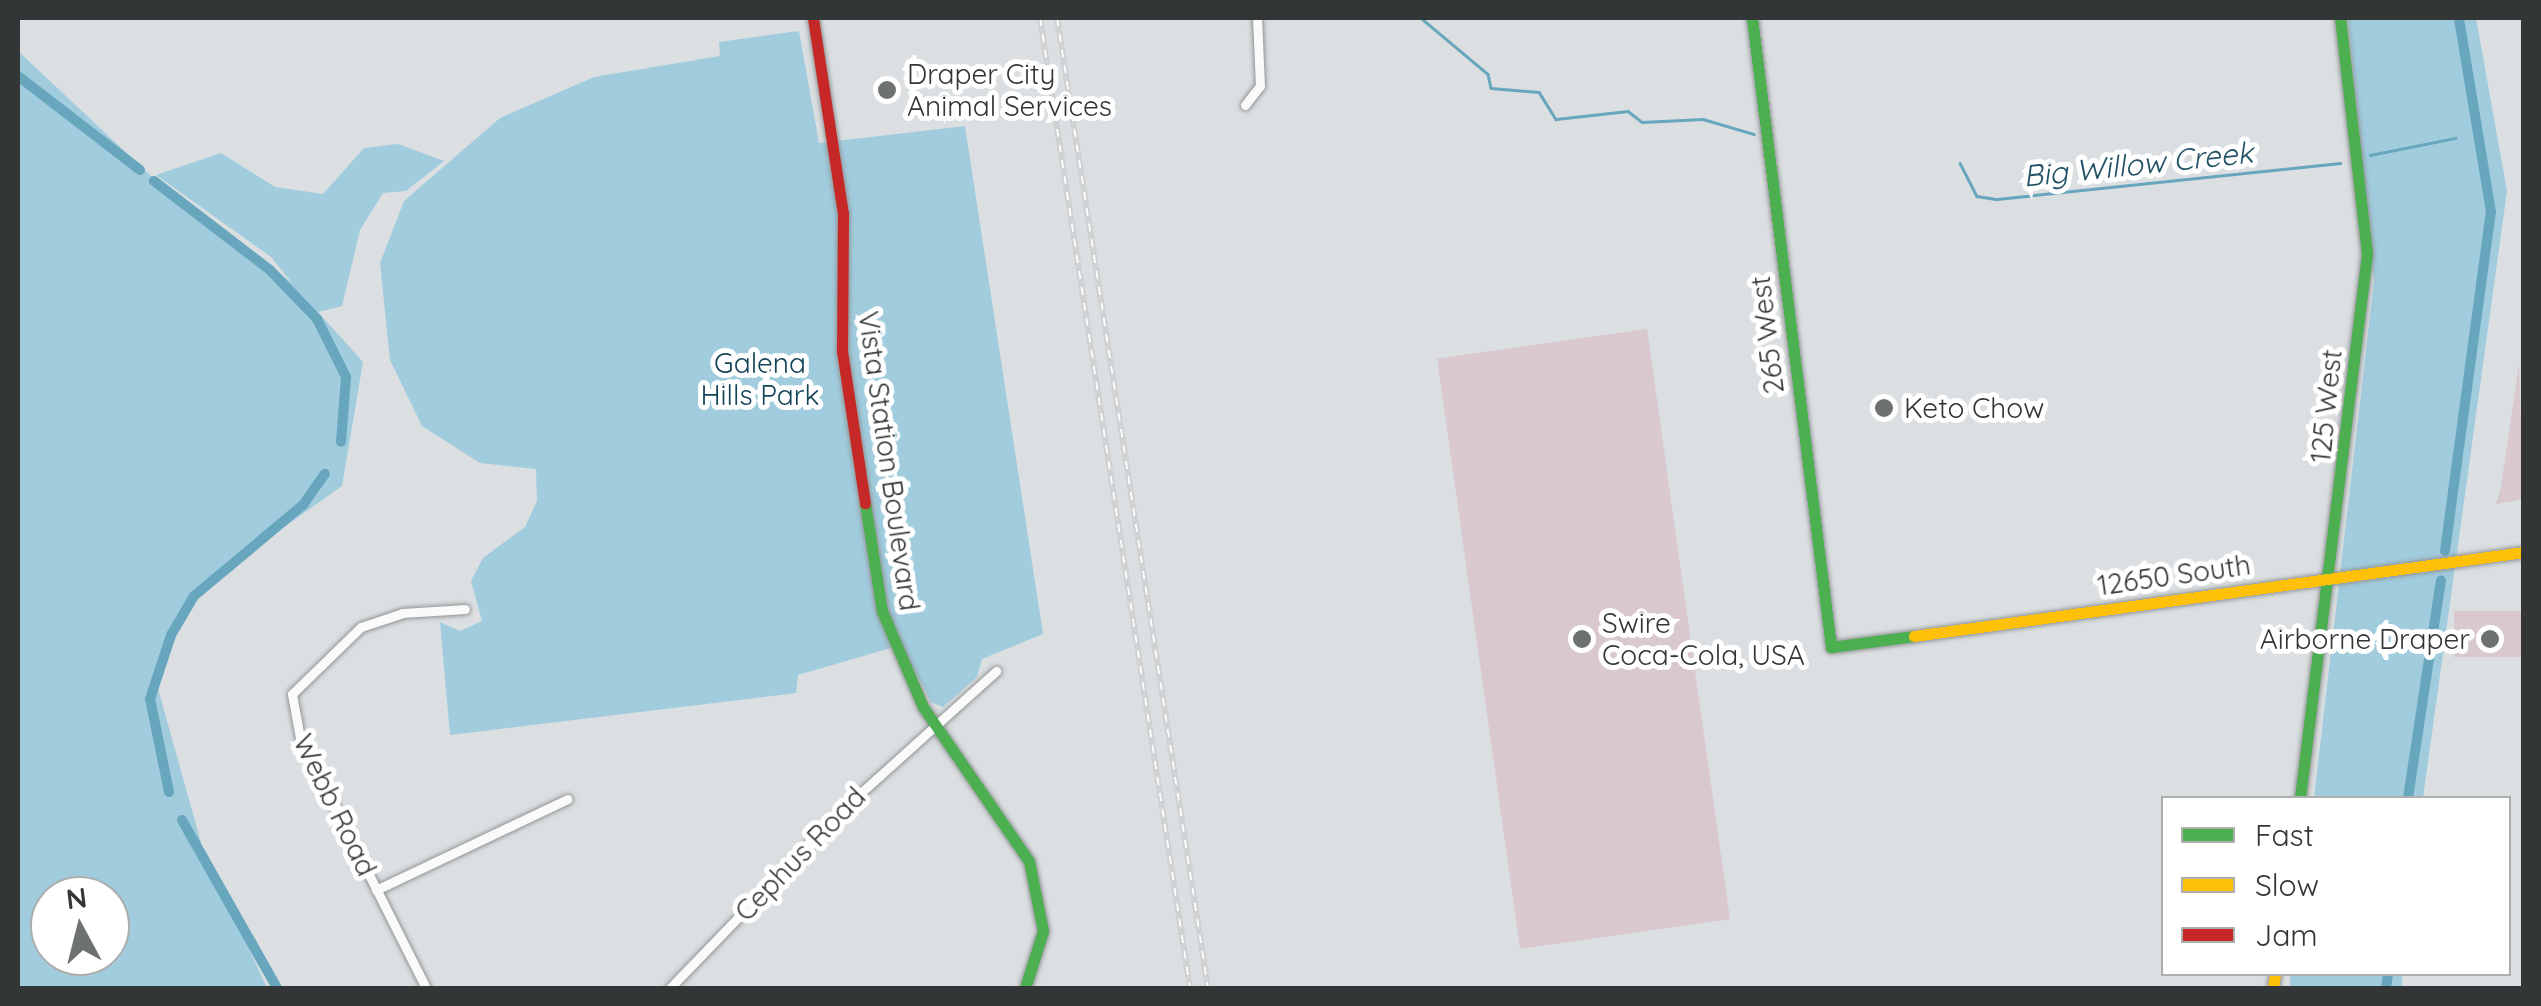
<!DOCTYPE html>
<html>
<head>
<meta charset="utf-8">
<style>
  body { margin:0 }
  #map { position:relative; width:2541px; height:1006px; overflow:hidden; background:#dbdfe1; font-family:Quicksand,sans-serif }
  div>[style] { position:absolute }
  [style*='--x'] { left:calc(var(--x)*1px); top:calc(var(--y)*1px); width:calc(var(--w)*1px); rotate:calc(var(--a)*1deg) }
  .green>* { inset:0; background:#a0ccde; transform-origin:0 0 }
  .stream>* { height:2.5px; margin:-1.25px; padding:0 1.25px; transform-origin:1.25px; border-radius:1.25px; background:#67a6bd }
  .canal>* { height:10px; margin:-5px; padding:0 5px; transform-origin:5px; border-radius:5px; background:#67a6bd }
  .building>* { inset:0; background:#d9c8ce; transform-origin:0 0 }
  .roads { filter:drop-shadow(0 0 2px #939697) drop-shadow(0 0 2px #939697) }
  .street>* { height:9px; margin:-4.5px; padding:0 4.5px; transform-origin:4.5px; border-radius:4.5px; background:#fafafa }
  .fast>* { height:11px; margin:-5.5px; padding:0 5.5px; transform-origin:5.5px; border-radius:5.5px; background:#4caf50 }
  .slow>* { height:11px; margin:-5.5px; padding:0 5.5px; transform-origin:5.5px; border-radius:5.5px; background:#ffc107 }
  .jam>* { height:11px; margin:-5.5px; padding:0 5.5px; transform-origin:5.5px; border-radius:5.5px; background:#c62828 }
  .rail>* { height:6px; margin-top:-3px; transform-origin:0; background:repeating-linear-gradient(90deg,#fff 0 8px,#d0d1d2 0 16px); box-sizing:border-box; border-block:2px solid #d0d1d2 }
  .dots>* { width:28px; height:28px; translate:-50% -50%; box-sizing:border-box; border:5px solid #fff; border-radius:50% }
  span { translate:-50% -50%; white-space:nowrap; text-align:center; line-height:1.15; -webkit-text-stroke:10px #fff; paint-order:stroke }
  .poi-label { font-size:28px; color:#333637 }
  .left { translate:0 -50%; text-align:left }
  .right { translate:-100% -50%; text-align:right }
  .street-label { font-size:28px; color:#333637 }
  .park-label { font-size:28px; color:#124456 }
  .water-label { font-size:30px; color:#225265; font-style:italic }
  .frame { position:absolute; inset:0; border:20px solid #333637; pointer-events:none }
  .legend { position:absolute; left:2161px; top:796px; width:350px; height:180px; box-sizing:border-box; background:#fff; border:2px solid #adafaf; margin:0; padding:12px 18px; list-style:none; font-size:30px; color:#333637 }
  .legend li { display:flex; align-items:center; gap:20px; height:50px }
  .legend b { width:50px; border:2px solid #adafaf }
  .north { position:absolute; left:30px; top:876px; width:100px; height:100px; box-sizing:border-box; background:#fff; border:2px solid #adafaf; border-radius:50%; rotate:353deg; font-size:28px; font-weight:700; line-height:40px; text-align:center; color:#333637 }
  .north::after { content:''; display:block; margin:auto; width:35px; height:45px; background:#6e7172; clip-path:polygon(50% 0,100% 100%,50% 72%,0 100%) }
</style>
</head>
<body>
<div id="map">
  <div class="green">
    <i style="clip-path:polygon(2348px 18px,2476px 18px,2507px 191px,2423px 798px,2314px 798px,2374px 282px)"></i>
    <i style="clip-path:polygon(799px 31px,819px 143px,965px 126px,1043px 634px,982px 659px,977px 677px,943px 707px,931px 702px,901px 645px,798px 675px,796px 693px,450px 735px,440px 622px,460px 631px,482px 621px,471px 581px,483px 558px,525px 527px,537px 501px,536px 469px,480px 463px,422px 426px,390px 360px,380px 263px,404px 201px,500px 118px,594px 77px,720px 56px,719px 42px)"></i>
    <i style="clip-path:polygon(evenodd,18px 51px,150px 175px,292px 283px,271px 257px,156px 175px,221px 153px,275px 187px,323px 194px,364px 148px,398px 144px,444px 161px,406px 191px,383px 193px,360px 230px,342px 306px,318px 312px,363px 362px,342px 486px,192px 592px,157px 685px,202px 846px,267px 988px,18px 988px,18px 51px,50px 896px,110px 896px,110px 956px,50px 956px,50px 896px)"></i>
    <i style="left:2290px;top:974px;width:112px;height:14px"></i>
  </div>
  <div class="stream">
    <i style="--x:1421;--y:18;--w:87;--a:39.9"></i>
    <i style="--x:1488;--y:74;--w:14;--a:78"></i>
    <i style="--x:1491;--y:88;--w:48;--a:4.8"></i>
    <i style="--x:1539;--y:92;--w:32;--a:58"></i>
    <i style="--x:1556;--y:119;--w:72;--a:-6.3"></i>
    <i style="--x:1628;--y:111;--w:18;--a:38"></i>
    <i style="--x:1642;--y:122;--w:61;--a:-2.8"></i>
    <i style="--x:1703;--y:119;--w:53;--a:16.4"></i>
    <i style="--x:2370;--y:155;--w:87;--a:-11.3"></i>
    <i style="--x:1960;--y:163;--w:37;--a:63"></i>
    <i style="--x:1977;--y:196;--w:20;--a:9"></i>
    <i style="--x:1997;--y:199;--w:345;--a:-6"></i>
  </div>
  <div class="canal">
    <i style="--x:18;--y:76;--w:154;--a:37.6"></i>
    <i style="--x:154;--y:181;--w:146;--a:37.5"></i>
    <i style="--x:270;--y:270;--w:68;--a:46.2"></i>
    <i style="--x:317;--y:319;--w:65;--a:63.4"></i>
    <i style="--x:346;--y:377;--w:65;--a:94.4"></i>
    <i style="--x:2445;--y:551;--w:342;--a:-82.3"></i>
    <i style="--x:2491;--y:212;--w:197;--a:-99.4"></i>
    <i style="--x:169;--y:792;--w:95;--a:-101.5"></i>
    <i style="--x:150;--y:699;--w:67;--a:-71.8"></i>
    <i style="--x:171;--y:635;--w:45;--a:-59.5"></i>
    <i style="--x:194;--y:596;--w:142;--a:-39.9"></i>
    <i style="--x:303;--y:505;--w:38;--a:-55"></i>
    <i style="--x:2408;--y:798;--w:220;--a:-81.4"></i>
    <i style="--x:182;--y:820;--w:193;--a:60.5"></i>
    <i style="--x:2386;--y:988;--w:14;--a:-82"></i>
  </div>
  <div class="building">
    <i style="left:1647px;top:329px;width:596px;height:212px;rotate:82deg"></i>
    <i style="clip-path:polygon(2519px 363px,2524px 499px,2496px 504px,2501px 487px)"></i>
    <i style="left:2524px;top:611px;width:46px;height:70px;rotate:90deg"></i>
  </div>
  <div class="roads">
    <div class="street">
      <i style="--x:1245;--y:105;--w:24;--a:-52"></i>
      <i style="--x:1260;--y:86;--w:68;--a:-92.5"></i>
      <i style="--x:376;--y:890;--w:212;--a:-25.4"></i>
      <i style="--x:426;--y:988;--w:280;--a:-116.7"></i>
      <i style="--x:300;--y:738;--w:45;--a:-100.3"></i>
      <i style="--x:292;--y:694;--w:96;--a:-44.2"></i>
      <i style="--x:361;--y:627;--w:44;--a:-18.4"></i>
      <i style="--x:403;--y:613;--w:62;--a:-3.7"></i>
      <i style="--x:670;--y:988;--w:250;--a:-46"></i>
      <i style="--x:844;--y:808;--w:205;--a:-42"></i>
    </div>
    <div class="fast">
      <i style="--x:1752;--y:18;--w:634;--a:82.84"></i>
      <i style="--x:1831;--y:647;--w:84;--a:-7.5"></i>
      <i style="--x:865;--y:503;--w:109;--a:81.1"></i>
      <i style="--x:882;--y:611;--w:104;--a:66.9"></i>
      <i style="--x:923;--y:707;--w:187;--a:55.5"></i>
      <i style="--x:1029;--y:861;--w:71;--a:78.7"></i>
      <i style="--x:1043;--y:931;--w:60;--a:107.5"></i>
      <i style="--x:2300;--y:798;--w:548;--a:-82.98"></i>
      <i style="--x:2367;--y:254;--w:238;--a:-96.5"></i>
    </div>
    <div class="slow">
      <i style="--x:1914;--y:636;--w:616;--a:-7.84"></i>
      <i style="--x:2273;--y:988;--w:14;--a:-82"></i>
    </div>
    <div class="jam">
      <i style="--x:813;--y:18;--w:197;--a:81.3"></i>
      <i style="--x:843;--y:213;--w:138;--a:90.4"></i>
      <i style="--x:842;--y:351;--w:154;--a:81.4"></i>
    </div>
  </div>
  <div class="rail">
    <i style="--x:1040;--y:18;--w:982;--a:81.21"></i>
    <i style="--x:1057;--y:18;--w:982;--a:81.15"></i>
  </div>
  <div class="dots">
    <i style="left:887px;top:90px;background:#6e7172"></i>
    <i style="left:1884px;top:408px;background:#6e7172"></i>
    <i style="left:1582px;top:639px;background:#6e7172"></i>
    <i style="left:2490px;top:639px;background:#6e7172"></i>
  </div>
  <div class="poi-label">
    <span class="left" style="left:907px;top:90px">Draper City<br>Animal Services</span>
    <span class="left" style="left:1904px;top:408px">Keto Chow</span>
    <span class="left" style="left:1602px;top:639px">Swire<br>Coca-Cola, USA</span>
    <span class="right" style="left:2470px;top:639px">Airborne Draper</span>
  </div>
  <div class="street-label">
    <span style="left:1767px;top:335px;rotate:-97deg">265 West</span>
    <span style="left:2326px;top:406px;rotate:-84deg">125 West</span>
    <span style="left:889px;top:461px;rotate:82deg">Vista Station Boulevard</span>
    <span style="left:2174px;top:575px;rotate:-8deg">12650 South</span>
    <span style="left:335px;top:805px;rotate:64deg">Webb Road</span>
    <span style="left:800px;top:854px;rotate:-46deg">Cephus Road</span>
  </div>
  <div class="park-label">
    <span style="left:760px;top:379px">Galena<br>Hills Park</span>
  </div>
  <div class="water-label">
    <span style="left:2138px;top:164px;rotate:-6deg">Big Willow Creek</span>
  </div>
  <div class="frame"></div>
  <ul class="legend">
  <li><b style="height:12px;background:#4caf50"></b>Fast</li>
  <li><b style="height:12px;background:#ffc107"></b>Slow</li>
  <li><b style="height:12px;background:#c62828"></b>Jam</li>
  </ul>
  <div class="north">N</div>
</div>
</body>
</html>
